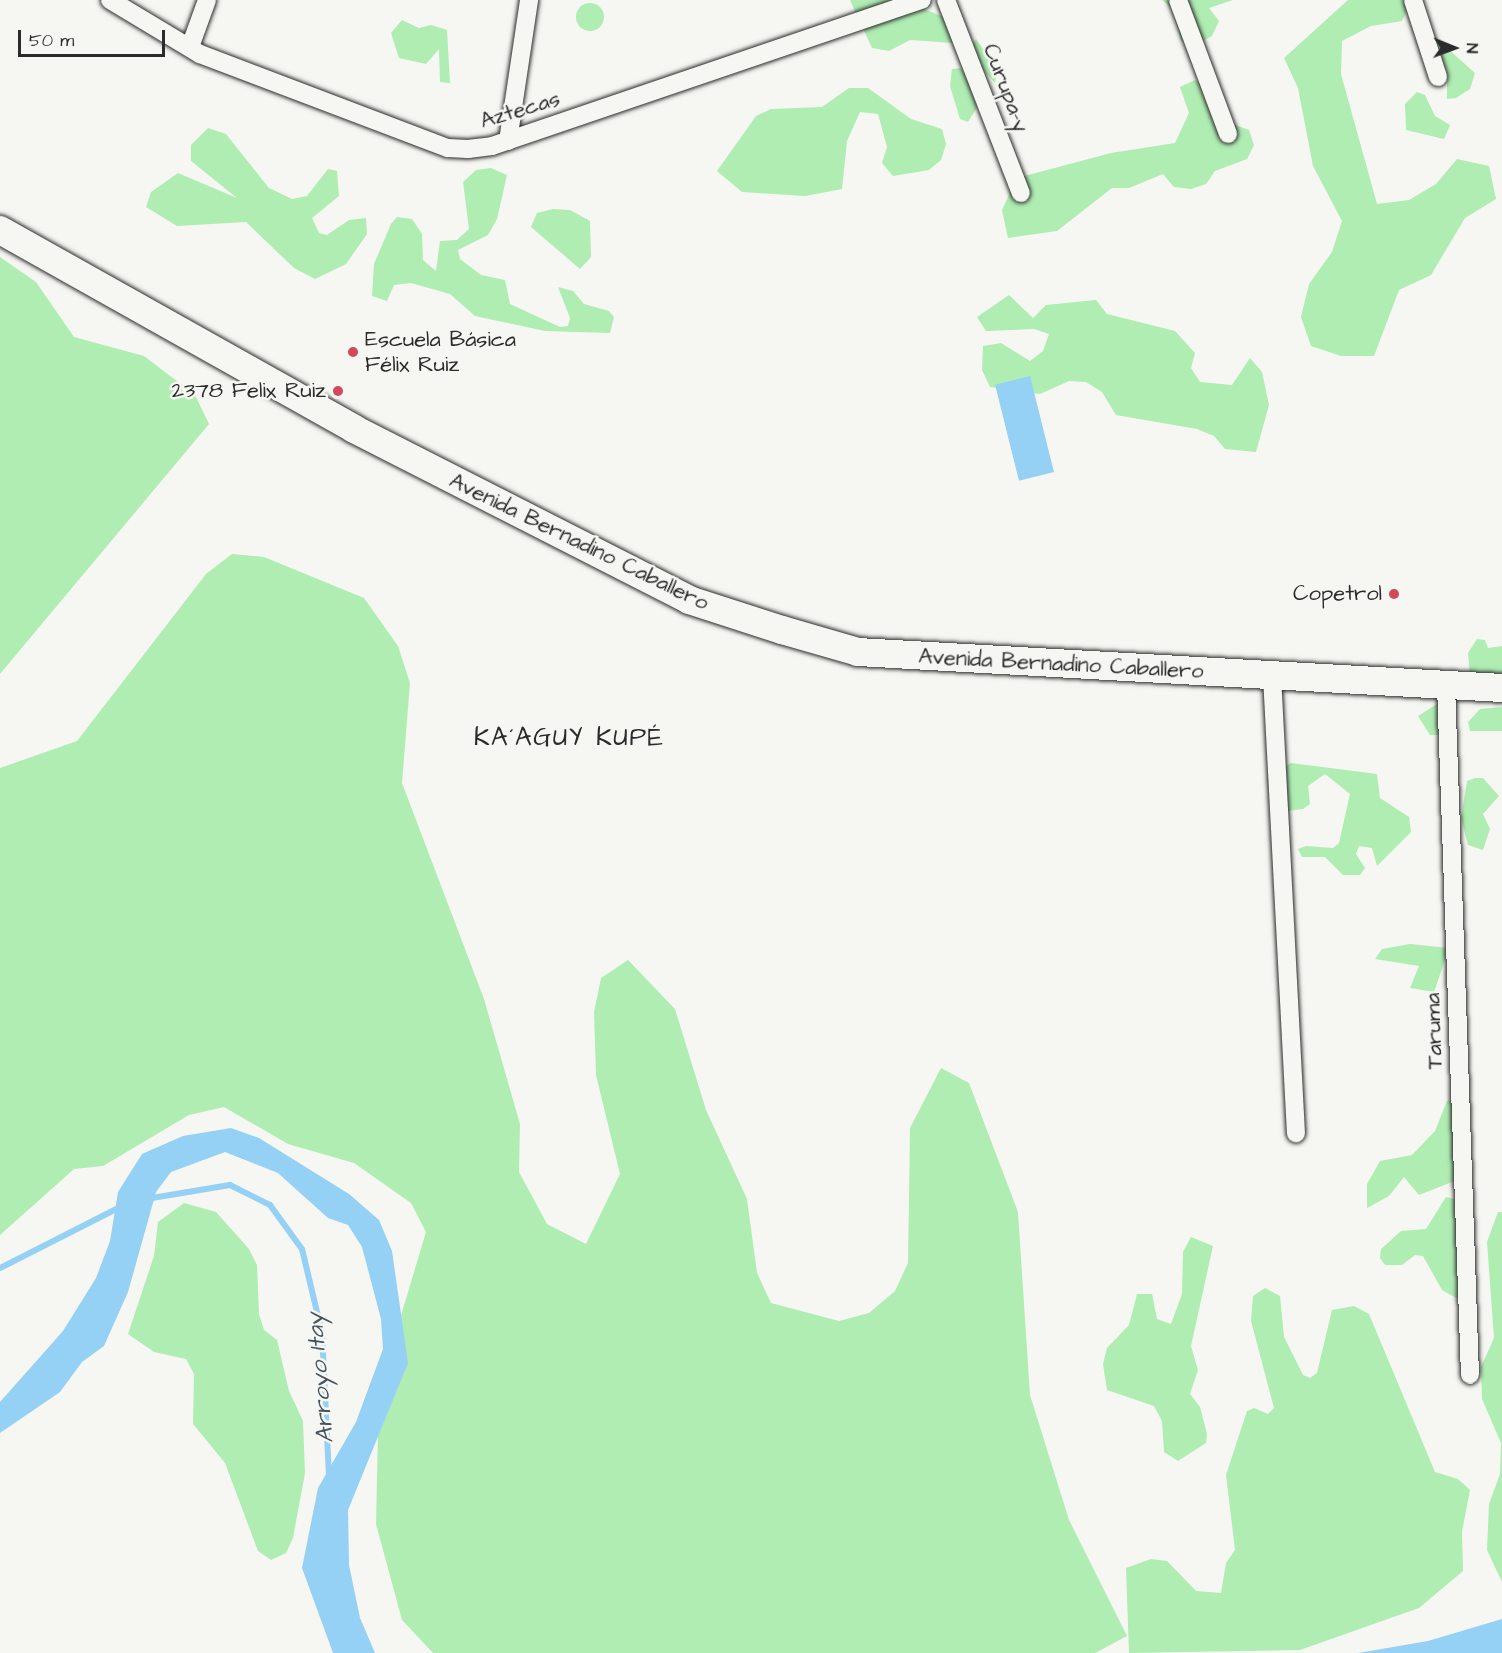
<!DOCTYPE html>
<html>
<head>
<meta charset="utf-8">
<style>
  body { margin:0 }
  #map { position:relative; width:1502px; height:1653px; overflow:hidden; background:#f6f6f2; font-family:"Architects Daughter",sans-serif }
  div>[style] { position:absolute }
  [style*='--x'] { left:calc(var(--x)*1px); top:calc(var(--y)*1px); width:calc(var(--w)*1px); rotate:calc(var(--a)*1deg) }
  .green>* { inset:0; background:#afedb3 }
  .round { border-radius:50% }
  .water>* { inset:0; background:#95d0f5; transform-origin:0 0 }
  .stream>* { height:6px; margin:-3px; padding:0 3px; transform-origin:3px; border-radius:3px; background:#95d0f5 }
  .roads { filter:drop-shadow(0 0 2px #2b2b2b) drop-shadow(0 0 2px #2b2b2b) }
  .minor>* { height:18px; margin:-9px; padding:0 9px; transform-origin:9px; border-radius:9px; background:#f6f6f2 }
  .primary>* { height:28px; margin:-14px; padding:0 14px; transform-origin:14px; border-radius:14px; background:#f6f6f2 }
  .dots>* { width:16px; height:16px; translate:-50% -50%; box-sizing:border-box; border:3px solid #f6f6f2; border-radius:50% }
  span { translate:-50% -50%; white-space:nowrap; text-align:center; line-height:1.15; -webkit-text-stroke:5px #f6f6f2; paint-order:stroke }
  .street-label { font-size:22px; color:#2b2b2b }
  .poi-label { font-size:22px; color:#2b2b2b }
  .left { translate:0 -50%; text-align:left }
  .right { translate:-100% -50%; text-align:right }
  .water-label { font-size:24px; color:#46545e; font-style:italic }
  .quarter-label { font-size:26px; color:#2b2b2b; letter-spacing:1.5px }
  .north { position:absolute; left:1424px; top:18px; width:60px; height:60px; -webkit-text-stroke:4px #f6f6f2; paint-order:stroke; rotate:91deg; font-size:16px; font-weight:700; line-height:24px; text-align:center; color:#2b2b2b }
  .north::after { content:''; display:block; margin:auto; width:21px; height:27px; background:#2b2b2b; clip-path:polygon(50% 0,100% 100%,50% 72%,0 100%) }
  .scale { position:absolute; left:18px; top:30px; width:147px; height:27px; box-sizing:border-box; border:3px solid #2b2b2b; border-top:0; padding-left:8px; font-size:18px; line-height:21px; white-space:nowrap; color:#2b2b2b; -webkit-text-stroke:4px #f6f6f2; paint-order:stroke }
</style>
</head>
<body>
<div id="map">
  <div class="green">
    <i style="clip-path:polygon(850px 0,900px 0,939px 15px,947px 18px,953px 43px,910px 40px,889px 51px,872px 48px)"></i>
    <i style="clip-path:polygon(1162px 0,1233px 0,1209px 8px,1219px 21px,1212px 36px,1198px 44px,1181px 41px,1173px 9px)"></i>
    <i style="clip-path:polygon(1348px 0,1412px 0,1402px 21px,1371px 26px,1342px 41px,1341px 74px,1377px 204px,1409px 200px,1436px 184px,1457px 159px,1489px 166px,1496px 199px,1465px 218px,1431px 275px,1399px 290px,1374px 356px,1341px 356px,1311px 346px,1301px 317px,1309px 284px,1332px 252px,1342px 221px,1313px 166px,1298px 88px,1284px 58px)"></i>
    <i class="round" style="left:576px;top:3px;width:28px;height:28px"></i>
    <i style="clip-path:polygon(402px 20px,419px 28px,431px 25px,447px 30px,450px 83px,440px 82px,439px 49px,426px 64px,399px 58px,391px 33px)"></i>
    <i style="clip-path:polygon(976px 39px,997px 68px,995px 83px,974px 60px,971px 46px)"></i>
    <i style="clip-path:polygon(1438px 40px,1475px 73px,1470px 89px,1456px 98px,1447px 99px,1447px 70px,1434px 57px)"></i>
    <i style="clip-path:polygon(961px 68px,976px 89px,978px 106px,968px 122px,960px 119px,950px 86px,952px 69px)"></i>
    <i style="clip-path:polygon(1195px 80px,1208px 89px,1219px 119px,1249px 130px,1254px 145px,1247px 159px,1215px 171px,1206px 184px,1191px 189px,1174px 187px,1163px 174px,1129px 188px,1112px 188px,1057px 231px,1008px 238px,1002px 210px,1017px 178px,1111px 153px,1175px 143px,1189px 113px,1180px 87px)"></i>
    <i style="clip-path:polygon(849px 88px,868px 88px,911px 119px,942px 129px,946px 144px,941px 160px,929px 170px,893px 176px,882px 163px,887px 147px,878px 114px,860px 112px,847px 141px,842px 189px,805px 196px,742px 192px,717px 171px,756px 116px,771px 109px,822px 107px)"></i>
    <i style="clip-path:polygon(1417px 92px,1425px 95px,1435px 116px,1450px 125px,1444px 139px,1406px 130px,1405px 104px)"></i>
    <i style="clip-path:polygon(208px 128px,226px 134px,269px 188px,292px 199px,307px 196px,328px 169px,337px 171px,339px 196px,312px 218px,319px 233px,327px 235px,349px 220px,366px 218px,367px 234px,346px 264px,315px 279px,294px 268px,246px 222px,177px 226px,146px 207px,151px 192px,178px 173px,237px 198px,191px 161px,191px 145px)"></i>
    <i style="clip-path:polygon(491px 168px,507px 175px,497px 219px,488px 235px,458px 250px,460px 259px,481px 275px,505px 280px,510px 304px,560px 327px,568px 326px,570px 318px,558px 287px,573px 291px,584px 304px,609px 311px,614px 317px,610px 333px,545px 331px,475px 316px,450px 294px,411px 283px,394px 285px,387px 301px,372px 296px,374px 264px,391px 224px,397px 217px,412px 219px,422px 234px,423px 260px,436px 271px,440px 241px,457px 240px,469px 229px,463px 182px,476px 170px)"></i>
    <i style="clip-path:polygon(553px 209px,570px 210px,590px 221px,591px 257px,580px 269px,531px 227px,537px 213px)"></i>
    <i style="clip-path:polygon(0 257px,36px 282px,74px 337px,144px 356px,195px 395px,209px 424px,0 674px)"></i>
    <i style="clip-path:polygon(1009px 295px,1033px 318px,1046px 305px,1096px 300px,1107px 314px,1175px 331px,1195px 353px,1191px 368px,1200px 382px,1232px 385px,1250px 358px,1262px 372px,1269px 405px,1256px 452px,1225px 449px,1214px 436px,1197px 429px,1116px 415px,1102px 392px,1086px 382px,1069px 381px,1040px 394px,990px 387px,982px 370px,983px 346px,1001px 343px,1030px 361px,1043px 351px,1049px 334px,1034px 329px,986px 331px,977px 317px)"></i>
    <i style="clip-path:polygon(232px 554px,264px 557px,364px 598px,398px 646px,410px 683px,402px 783px,484px 999px,520px 1124px,519px 1172px,547px 1224px,586px 1244px,620px 1174px,596px 1075px,594px 1012px,601px 978px,628px 960px,675px 1009px,706px 1110px,747px 1199px,757px 1273px,771px 1303px,839px 1321px,869px 1313px,895px 1291px,908px 1263px,910px 1128px,941px 1068px,969px 1083px,1018px 1212px,1030px 1395px,1069px 1520px,1127px 1636px,1095px 1653px,433px 1653px,402px 1620px,376px 1524px,379px 1389px,426px 1232px,411px 1203px,354px 1163px,288px 1144px,224px 1107px,189px 1115px,103px 1166px,74px 1169px,0 1235px,0 768px,77px 741px,206px 574px)"></i>
    <i style="clip-path:polygon(1477px 639px,1485px 640px,1488px 648px,1502px 646px,1502px 673px,1470px 676px,1468px 653px)"></i>
    <i style="clip-path:polygon(1437px 704px,1444px 709px,1439px 735px,1430px 735px,1418px 716px)"></i>
    <i style="clip-path:polygon(1502px 707px,1502px 731px,1470px 731px,1468px 722px,1480px 709px)"></i>
    <i style="clip-path:polygon(1291px 763px,1377px 774px,1380px 798px,1409px 817px,1411px 832px,1377px 866px,1372px 848px,1359px 846px,1356px 854px,1365px 868px,1360px 875px,1343px 875px,1325px 857px,1302px 857px,1298px 849px,1306px 846px,1333px 848px,1339px 843px,1350px 794px,1325px 774px,1308px 786px,1310px 804px,1303px 809px,1287px 811px,1270px 803px,1267px 777px)"></i>
    <i style="clip-path:polygon(1475px 778px,1483px 778px,1499px 796px,1483px 814px,1490px 829px,1483px 850px,1468px 845px,1461px 818px,1467px 781px)"></i>
    <i style="clip-path:polygon(1410px 944px,1449px 948px,1434px 992px,1410px 988px,1419px 966px,1375px 959px,1382px 949px)"></i>
    <i style="clip-path:polygon(1455px 1099px,1457px 1180px,1419px 1195px,1404px 1177px,1389px 1196px,1367px 1208px,1367px 1184px,1380px 1161px,1412px 1155px,1435px 1131px,1447px 1101px)"></i>
    <i style="clip-path:polygon(1446px 1197px,1462px 1201px,1464px 1297px,1456px 1298px,1442px 1290px,1423px 1256px,1415px 1255px,1402px 1265px,1385px 1265px,1380px 1258px,1381px 1249px,1401px 1231px,1426px 1229px)"></i>
    <i style="clip-path:polygon(184px 1203px,216px 1212px,249px 1249px,257px 1265px,259px 1314px,264px 1330px,277px 1340px,289px 1391px,303px 1421px,305px 1473px,293px 1538px,286px 1553px,271px 1560px,258px 1551px,225px 1463px,193px 1424px,194px 1374px,186px 1359px,154px 1352px,128px 1334px,154px 1256px,158px 1222px)"></i>
    <i style="clip-path:polygon(1498px 1212px,1502px 1212px,1502px 1582px,1487px 1550px,1489px 1504px,1500px 1474px,1501px 1443px,1482px 1399px,1481px 1367px,1494px 1338px,1487px 1242px)"></i>
    <i style="clip-path:polygon(1191px 1237px,1213px 1246px,1191px 1346px,1198px 1370px,1190px 1394px,1200px 1407px,1207px 1434px,1206px 1443px,1178px 1461px,1164px 1452px,1162px 1421px,1154px 1406px,1107px 1390px,1103px 1364px,1107px 1348px,1129px 1325px,1137px 1294px,1152px 1294px,1157px 1319px,1171px 1324px,1182px 1294px,1183px 1252px)"></i>
    <i style="clip-path:polygon(1265px 1288px,1280px 1296px,1284px 1337px,1303px 1375px,1310px 1378px,1317px 1373px,1332px 1310px,1354px 1306px,1369px 1314px,1435px 1472px,1458px 1479px,1470px 1490px,1462px 1532px,1463px 1571px,1419px 1608px,1300px 1650px,1129px 1653px,1126px 1568px,1151px 1559px,1167px 1561px,1196px 1591px,1221px 1593px,1226px 1563px,1235px 1550px,1226px 1475px,1247px 1411px,1254px 1408px,1268px 1414px,1274px 1408px,1251px 1321px,1253px 1296px)"></i>
  </div>
  <div class="water">
    <i style="left:1030px;top:376px;width:99px;height:36px;rotate:76deg"></i>
    <i style="clip-path:polygon(231px 1128px,259px 1138px,349px 1194px,379px 1220px,392px 1251px,408px 1363px,348px 1510px,349px 1565px,360px 1618px,375px 1653px,333px 1653px,302px 1568px,318px 1488px,356px 1422px,383px 1349px,381px 1319px,362px 1247px,348px 1225px,328px 1218px,278px 1173px,225px 1152px,171px 1172px,156px 1192px,128px 1292px,104px 1346px,82px 1362px,60px 1392px,0 1433px,0 1402px,63px 1331px,96px 1278px,110px 1241px,118px 1192px,142px 1154px,183px 1136px)"></i>
    <i style="clip-path:polygon(1502px 1619px,1502px 1653px,1358px 1653px,1428px 1641px)"></i>
  </div>
  <div class="stream">
    <i style="--x:146;--y:1199;--w:85;--a:-9.5"></i>
    <i style="--x:230;--y:1185;--w:45;--a:26.6"></i>
    <i style="--x:270;--y:1205;--w:54;--a:54"></i>
    <i style="--x:302;--y:1249;--w:86;--a:76.6"></i>
    <i style="--x:322;--y:1333;--w:141;--a:87.2"></i>
    <i style="--x:0;--y:1268;--w:137;--a:-26.9"></i>
  </div>
  <div class="roads">
    <div class="minor">
      <i style="--x:110;--y:0;--w:105;--a:31"></i>
      <i style="--x:200;--y:54;--w:265;--a:20.8"></i>
      <i style="--x:448;--y:148;--w:20;--a:3"></i>
      <i style="--x:468;--y:149;--w:24;--a:-7"></i>
      <i style="--x:492;--y:146;--w:454;--a:-18.8"></i>
      <i style="--x:946;--y:0;--w:207;--a:68.8"></i>
      <i style="--x:1178;--y:0;--w:143;--a:69.5"></i>
      <i style="--x:1413;--y:0;--w:81;--a:72"></i>
      <i style="--x:190;--y:47;--w:50;--a:-70.1"></i>
      <i style="--x:508;--y:141;--w:143;--a:-81.5"></i>
      <i style="--x:1272;--y:676;--w:458;--a:87"></i>
      <i style="--x:1446;--y:685;--w:690;--a:88.01"></i>
    </div>
    <div class="primary">
      <i style="--x:0;--y:230;--w:406;--a:29.3"></i>
      <i style="--x:354;--y:429;--w:376;--a:27"></i>
      <i style="--x:689;--y:600;--w:98;--a:17.9"></i>
      <i style="--x:782;--y:630;--w:79;--a:16.1"></i>
      <i style="--x:858;--y:652;--w:645;--a:3.2"></i>
    </div>
  </div>
  <div class="dots">
    <i style="left:353px;top:352px;background:#d1495b"></i>
    <i style="left:338px;top:391px;background:#d1495b"></i>
    <i style="left:1394px;top:594px;background:#d1495b"></i>
  </div>
  <div class="street-label">
    <span style="left:1006px;top:88px;rotate:69deg">Curupa-y</span>
    <span style="left:520px;top:110px;rotate:-17deg">Aztecas</span>
    <span style="left:579px;top:542px;rotate:26deg">Avenida Bernadino Caballero</span>
    <span style="left:1061px;top:664px;rotate:3deg">Avenida Bernadino Caballero</span>
    <span style="left:1434px;top:1031px;rotate:-92deg">Taruma</span>
  </div>
  <div class="poi-label">
    <span class="left" style="left:365px;top:352px">Escuela Básica<br>Félix Ruiz</span>
    <span class="right" style="left:326px;top:391px">2378 Felix Ruiz</span>
    <span class="right" style="left:1382px;top:594px">Copetrol</span>
  </div>
  <div class="water-label">
    <span style="left:321px;top:1378px;rotate:-95deg">Arroyo Itay</span>
  </div>
  <div class="quarter-label">
    <span style="left:569px;top:738px">KA´AGUY KUPÉ</span>
  </div>
  <div class="north">N</div>
  <div class="scale">50 m</div>
</div>
</body>
</html>
